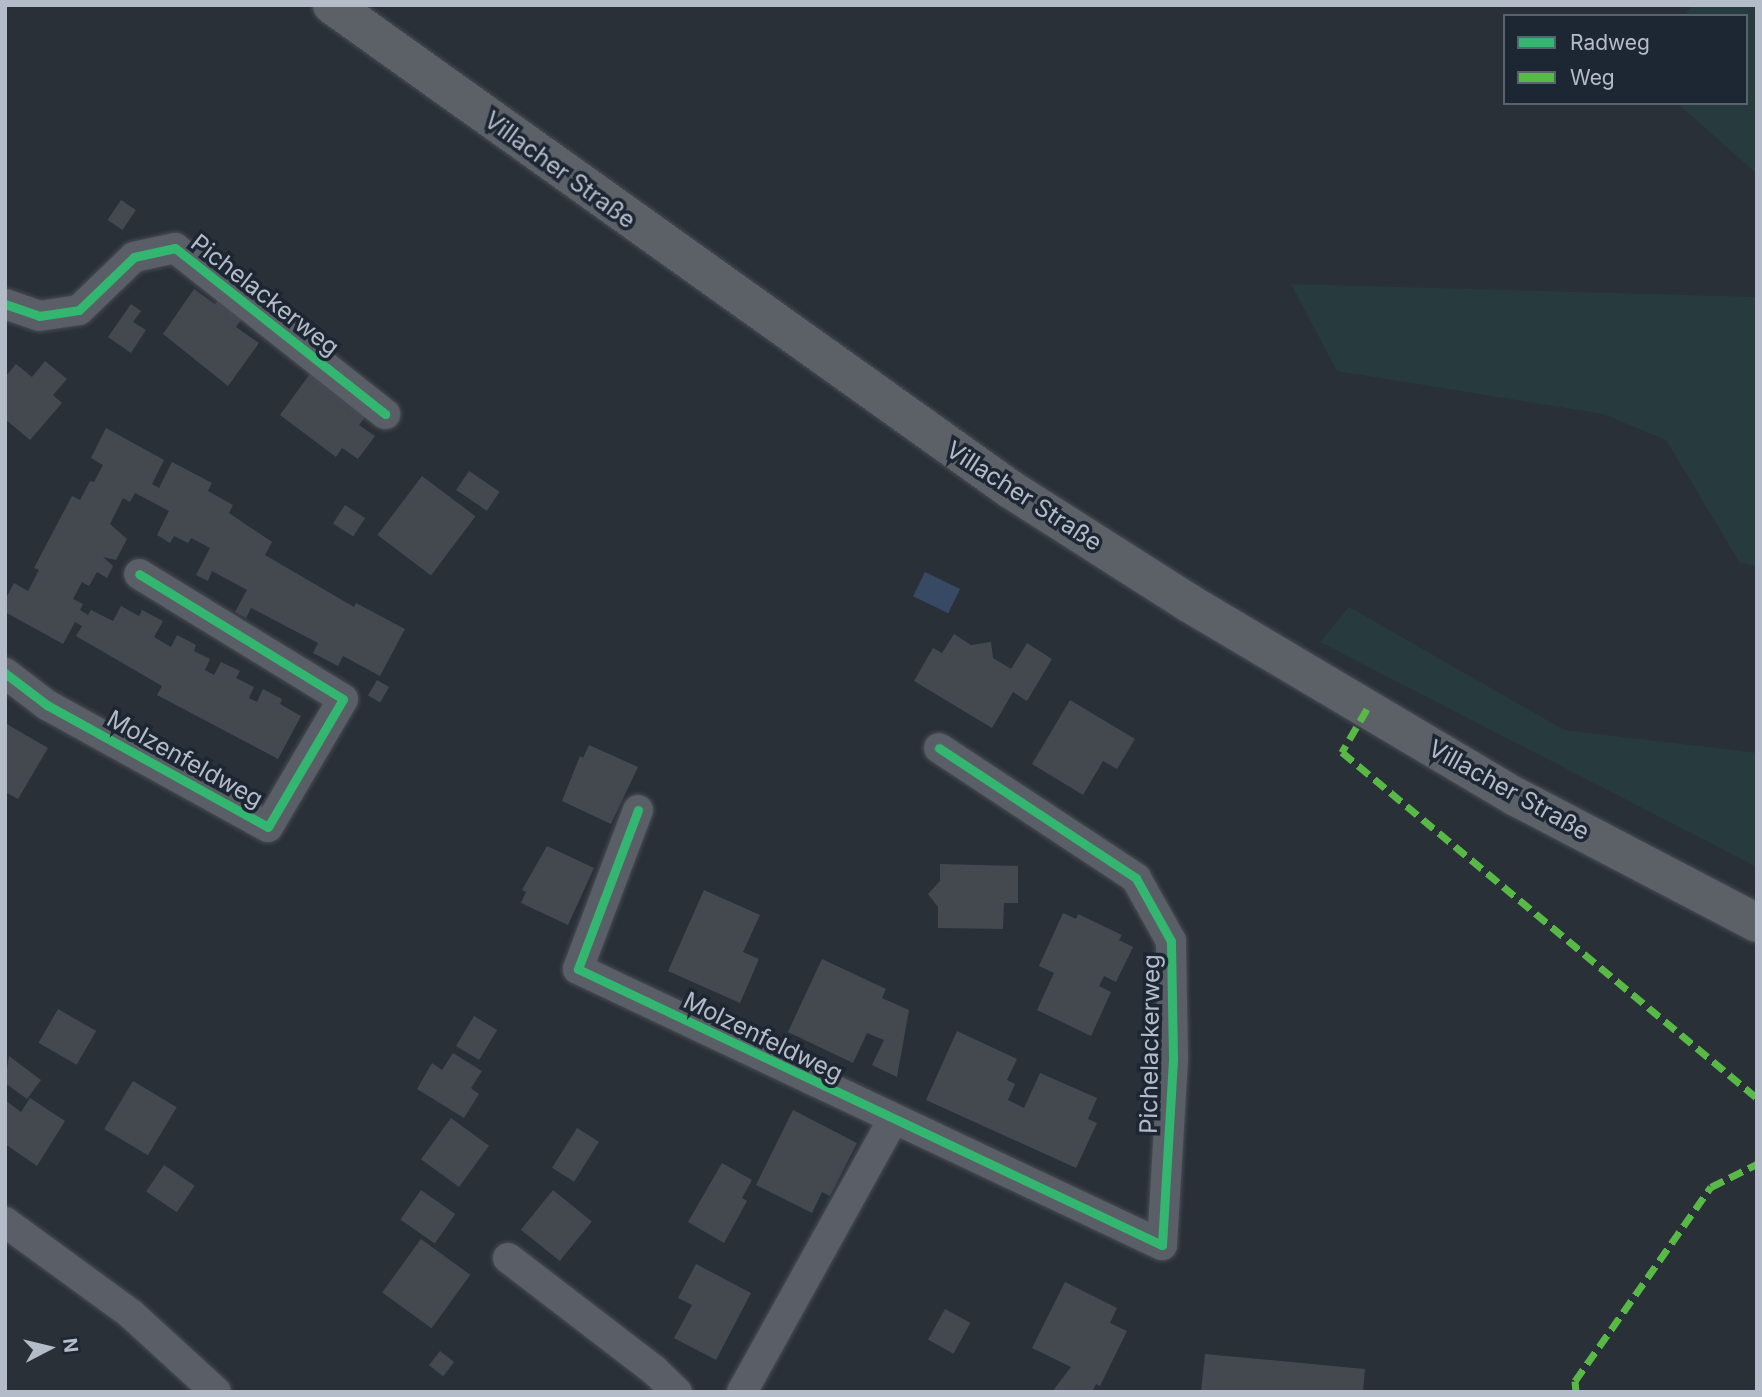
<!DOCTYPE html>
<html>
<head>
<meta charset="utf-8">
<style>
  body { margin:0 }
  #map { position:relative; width:1762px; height:1397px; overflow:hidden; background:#2a3038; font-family:Inter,sans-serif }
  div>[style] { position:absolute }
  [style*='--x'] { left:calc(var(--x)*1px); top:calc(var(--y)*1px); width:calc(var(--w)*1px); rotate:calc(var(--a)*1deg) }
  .green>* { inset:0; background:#273a3e }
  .water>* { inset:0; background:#384963; transform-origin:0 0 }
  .building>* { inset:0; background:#444950; transform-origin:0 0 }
  .roads { filter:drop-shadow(0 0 2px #484c53) drop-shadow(0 0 2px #484c53) }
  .minor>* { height:30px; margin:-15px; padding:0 15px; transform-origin:15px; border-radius:15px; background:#5a5e66 }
  .primary>* { height:38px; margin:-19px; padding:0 19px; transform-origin:19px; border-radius:19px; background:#5c6168 }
  .quiet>* { height:7px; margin-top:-3.5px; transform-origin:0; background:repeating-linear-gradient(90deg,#58b947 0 14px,transparent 0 21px) }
  .cycleway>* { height:9px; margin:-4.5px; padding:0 4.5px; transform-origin:4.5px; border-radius:4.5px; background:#33b770 }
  span { translate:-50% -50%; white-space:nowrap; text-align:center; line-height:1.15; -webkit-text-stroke:7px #1d2633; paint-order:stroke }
  .street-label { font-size:24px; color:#b4bcc9 }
  .frame { position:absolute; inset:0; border:7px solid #b4bcc9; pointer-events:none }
  .legend { position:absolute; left:1503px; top:14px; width:245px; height:91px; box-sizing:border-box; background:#1d2633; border:2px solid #59626f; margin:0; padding:9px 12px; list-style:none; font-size:21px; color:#b4bcc9 }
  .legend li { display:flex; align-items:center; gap:14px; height:35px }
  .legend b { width:35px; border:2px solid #59626f }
  .north { position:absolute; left:14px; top:1313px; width:70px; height:70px; -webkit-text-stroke:5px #1d2633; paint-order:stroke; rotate:83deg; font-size:19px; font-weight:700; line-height:28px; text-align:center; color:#b4bcc9 }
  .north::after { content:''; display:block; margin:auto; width:24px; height:32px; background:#b4bcc9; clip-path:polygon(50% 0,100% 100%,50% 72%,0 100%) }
</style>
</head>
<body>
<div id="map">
  <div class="green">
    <i style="clip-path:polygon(1691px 5px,1757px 5px,1757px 174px,1677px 103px,1746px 103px,1746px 16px,1685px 16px)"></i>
    <i style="clip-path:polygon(1291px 284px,1757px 297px,1757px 566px,1740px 563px,1666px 440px,1603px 414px,1337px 371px)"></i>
    <i style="clip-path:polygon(1349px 607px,1564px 730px,1757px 753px,1757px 867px,1320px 642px)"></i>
  </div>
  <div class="water">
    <i style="left:925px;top:572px;width:39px;height:27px;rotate:26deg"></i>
  </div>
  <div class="building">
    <i style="left:121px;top:200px;width:18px;height:24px;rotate:34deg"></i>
    <i style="clip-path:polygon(194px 289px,215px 304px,220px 298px,244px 316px,236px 327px,259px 343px,228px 386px,163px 334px)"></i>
    <i style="clip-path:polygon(131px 304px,141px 311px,133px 322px,146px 330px,131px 353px,108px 337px)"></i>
    <i style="clip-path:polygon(45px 361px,67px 379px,53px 395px,62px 403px,30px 440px,5px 419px,5px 377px,16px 364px,32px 377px)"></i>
    <i style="clip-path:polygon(312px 371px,369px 412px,359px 425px,375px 436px,358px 459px,342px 448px,336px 457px,280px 415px)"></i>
    <i style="clip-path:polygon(106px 428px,164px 460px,152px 484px,159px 488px,172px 462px,212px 483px,208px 491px,233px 505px,229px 513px,272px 542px,265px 555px,354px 607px,356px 603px,405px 629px,380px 676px,343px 656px,338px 666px,313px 653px,318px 643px,251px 608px,246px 618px,235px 612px,247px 590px,212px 571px,208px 581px,196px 575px,210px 548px,191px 538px,188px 543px,174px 536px,170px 543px,157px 535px,169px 511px,135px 493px,130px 502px,123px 498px,110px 524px,127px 539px,116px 560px,103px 557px,113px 566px,107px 578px,97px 572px,89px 586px,82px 582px,73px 599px,83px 604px,80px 610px,88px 615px,91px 610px,113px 621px,121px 606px,139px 616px,142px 610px,163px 621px,154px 637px,171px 647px,177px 635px,196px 645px,194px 651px,210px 659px,205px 670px,214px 675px,221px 662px,240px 671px,236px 678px,254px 687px,249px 698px,257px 702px,263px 689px,282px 699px,280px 704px,301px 716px,278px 759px,157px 695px,162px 686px,76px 636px,82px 626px,75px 622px,63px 644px,5px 612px,5px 600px,14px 583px,28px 591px,39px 570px,34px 568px,72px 496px,80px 500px,90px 481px,94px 482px,103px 465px,91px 458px)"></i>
    <i style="left:469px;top:471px;width:37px;height:23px;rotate:34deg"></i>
    <i style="left:422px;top:476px;width:67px;height:74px;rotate:37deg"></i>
    <i style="left:345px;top:505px;width:24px;height:22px;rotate:33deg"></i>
    <i style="clip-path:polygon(954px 634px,971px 645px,991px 642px,993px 658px,1011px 669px,1027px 643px,1052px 659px,1027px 701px,1013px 692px,992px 728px,914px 681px,933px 648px,942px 653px)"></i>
    <i style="left:377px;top:680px;width:14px;height:18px;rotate:30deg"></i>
    <i style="clip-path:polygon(1070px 700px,1135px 739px,1117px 769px,1103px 761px,1083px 795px,1032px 764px)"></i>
    <i style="clip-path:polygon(5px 723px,48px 748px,18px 799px,5px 792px)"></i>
    <i style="clip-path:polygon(589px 745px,638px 767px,611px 824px,562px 801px,580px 756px,583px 758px)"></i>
    <i style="clip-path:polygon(547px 846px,594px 868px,568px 925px,521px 903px,526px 892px,522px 890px)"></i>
    <i style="clip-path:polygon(940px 864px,1018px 866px,1018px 903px,1004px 903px,1003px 929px,938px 928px,938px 907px,928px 894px,940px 881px)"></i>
    <i style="clip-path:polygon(704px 890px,760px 915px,743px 952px,759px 959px,740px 1003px,668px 971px)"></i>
    <i style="clip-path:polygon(1063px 913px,1076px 919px,1078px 914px,1122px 935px,1119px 940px,1133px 947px,1116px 982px,1104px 976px,1099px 986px,1111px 992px,1091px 1036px,1037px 1010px,1054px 973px,1039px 966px)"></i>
    <i style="clip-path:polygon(822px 959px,886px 989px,882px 998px,909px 1010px,897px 1077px,872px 1065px,884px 1040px,867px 1033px,853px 1063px,788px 1032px)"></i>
    <i style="left:58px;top:1009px;width:44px;height:39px;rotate:30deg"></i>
    <i style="left:474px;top:1016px;width:27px;height:35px;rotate:31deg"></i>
    <i style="clip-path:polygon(957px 1031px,1017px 1059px,1007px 1080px,1015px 1084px,1008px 1100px,1024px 1108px,1040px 1073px,1097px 1098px,1088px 1119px,1097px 1123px,1076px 1168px,926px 1100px)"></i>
    <i style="clip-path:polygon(453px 1053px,482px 1071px,471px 1088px,479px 1094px,464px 1118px,417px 1089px,432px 1063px,442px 1070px)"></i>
    <i style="clip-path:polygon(9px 1056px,41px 1080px,27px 1099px,5px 1083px)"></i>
    <i style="left:133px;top:1081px;width:51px;height:56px;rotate:31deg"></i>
    <i style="clip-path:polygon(30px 1098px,65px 1121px,37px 1166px,5px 1144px,5px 1100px,21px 1112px)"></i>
    <i style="clip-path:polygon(793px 1110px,857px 1143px,830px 1196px,822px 1192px,812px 1213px,756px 1185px)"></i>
    <i style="left:451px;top:1118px;width:47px;height:51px;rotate:36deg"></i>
    <i style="left:577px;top:1128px;width:26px;height:47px;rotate:32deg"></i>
    <i style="clip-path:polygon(722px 1163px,752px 1180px,742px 1198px,747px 1201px,724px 1243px,688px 1222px)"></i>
    <i style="left:164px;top:1165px;width:37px;height:32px;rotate:34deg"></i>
    <i style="left:421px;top:1190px;width:42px;height:36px;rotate:35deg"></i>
    <i style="left:553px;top:1190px;width:50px;height:51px;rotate:39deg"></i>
    <i style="left:421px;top:1239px;width:61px;height:66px;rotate:36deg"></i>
    <i style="clip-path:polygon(696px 1264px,751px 1293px,716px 1360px,674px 1338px,692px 1305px,678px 1298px)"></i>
    <i style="clip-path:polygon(1065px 1282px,1117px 1308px,1110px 1323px,1127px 1331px,1100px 1386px,1096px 1384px,1092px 1392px,1052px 1392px,1071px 1367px,1032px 1348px)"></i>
    <i style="left:945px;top:1309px;width:29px;height:35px;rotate:29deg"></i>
    <i style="left:440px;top:1351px;width:18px;height:18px;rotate:38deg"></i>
    <i style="clip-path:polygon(1205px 1354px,1365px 1369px,1363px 1392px,1201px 1392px)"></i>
  </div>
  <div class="roads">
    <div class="minor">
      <i style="--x:5;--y:304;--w:36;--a:19"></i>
      <i style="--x:39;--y:316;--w:40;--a:-8.5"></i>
      <i style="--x:79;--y:310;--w:76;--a:-43.9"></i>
      <i style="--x:134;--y:257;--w:42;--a:-12.4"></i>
      <i style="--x:175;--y:248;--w:268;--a:38.3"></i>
      <i style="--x:5;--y:673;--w:53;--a:37.3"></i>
      <i style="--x:47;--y:705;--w:252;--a:28.9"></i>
      <i style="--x:268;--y:827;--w:148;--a:-59.6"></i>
      <i style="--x:343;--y:699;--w:239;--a:-148.5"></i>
      <i style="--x:638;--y:810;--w:170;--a:110.7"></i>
      <i style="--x:578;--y:969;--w:646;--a:25.3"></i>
      <i style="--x:1162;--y:1245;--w:187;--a:-86.6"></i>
      <i style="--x:1173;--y:1058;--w:117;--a:-91"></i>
      <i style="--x:1171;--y:941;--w:72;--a:-119.1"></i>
      <i style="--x:1136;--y:878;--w:236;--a:-146.6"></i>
      <i style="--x:5;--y:1222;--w:156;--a:36.1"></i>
      <i style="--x:131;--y:1314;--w:115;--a:42.5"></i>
      <i style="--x:508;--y:1258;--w:184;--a:37.5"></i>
      <i style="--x:654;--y:1370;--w:32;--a:44"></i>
      <i style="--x:742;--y:1392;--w:310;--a:-61"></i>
    </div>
    <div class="primary">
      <i style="--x:332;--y:5;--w:833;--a:35.52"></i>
      <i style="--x:1010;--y:489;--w:212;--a:32.5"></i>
      <i style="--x:1189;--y:603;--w:382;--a:30.7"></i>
      <i style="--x:1518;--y:798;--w:270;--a:27.6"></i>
    </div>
  </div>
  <div class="quiet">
    <i style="--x:1367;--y:709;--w:50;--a:120.2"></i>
    <i style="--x:1342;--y:752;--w:540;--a:39.82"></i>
    <i style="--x:1576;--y:1392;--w:11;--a:-95"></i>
    <i style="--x:1575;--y:1381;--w:237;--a:-55"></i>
    <i style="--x:1711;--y:1187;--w:51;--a:-26.6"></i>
  </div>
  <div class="cycleway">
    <i style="--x:5;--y:304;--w:36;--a:19"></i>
    <i style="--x:39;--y:316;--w:40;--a:-8.5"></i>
    <i style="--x:79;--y:310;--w:76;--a:-43.9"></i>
    <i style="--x:134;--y:257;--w:42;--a:-12.4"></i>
    <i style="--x:175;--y:248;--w:268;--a:38.3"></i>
    <i style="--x:5;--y:673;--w:53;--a:37.3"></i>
    <i style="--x:47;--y:705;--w:252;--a:28.9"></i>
    <i style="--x:268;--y:827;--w:148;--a:-59.6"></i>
    <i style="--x:343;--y:699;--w:239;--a:-148.5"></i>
    <i style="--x:638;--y:810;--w:170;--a:110.7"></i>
    <i style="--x:578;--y:969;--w:646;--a:25.3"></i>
    <i style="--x:1162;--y:1245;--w:187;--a:-86.6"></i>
    <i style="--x:1173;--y:1058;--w:117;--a:-91"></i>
    <i style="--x:1171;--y:941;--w:72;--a:-119.1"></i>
    <i style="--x:1136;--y:878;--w:236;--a:-146.6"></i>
  </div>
  <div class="street-label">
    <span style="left:560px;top:170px;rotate:36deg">Villacher Straße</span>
    <span style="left:265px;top:295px;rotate:38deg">Pichelackerweg</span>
    <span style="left:1024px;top:496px;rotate:33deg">Villacher Straße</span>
    <span style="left:185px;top:759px;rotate:29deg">Molzenfeldweg</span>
    <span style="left:1509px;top:790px;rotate:29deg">Villacher Straße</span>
    <span style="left:763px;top:1037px;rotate:26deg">Molzenfeldweg</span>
    <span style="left:1150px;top:1044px;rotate:-89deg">Pichelackerweg</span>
  </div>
  <div class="frame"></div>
  <ul class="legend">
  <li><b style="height:9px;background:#33b770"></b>Radweg</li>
  <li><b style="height:9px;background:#58b947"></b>Weg</li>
  </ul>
  <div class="north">N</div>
</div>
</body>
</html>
